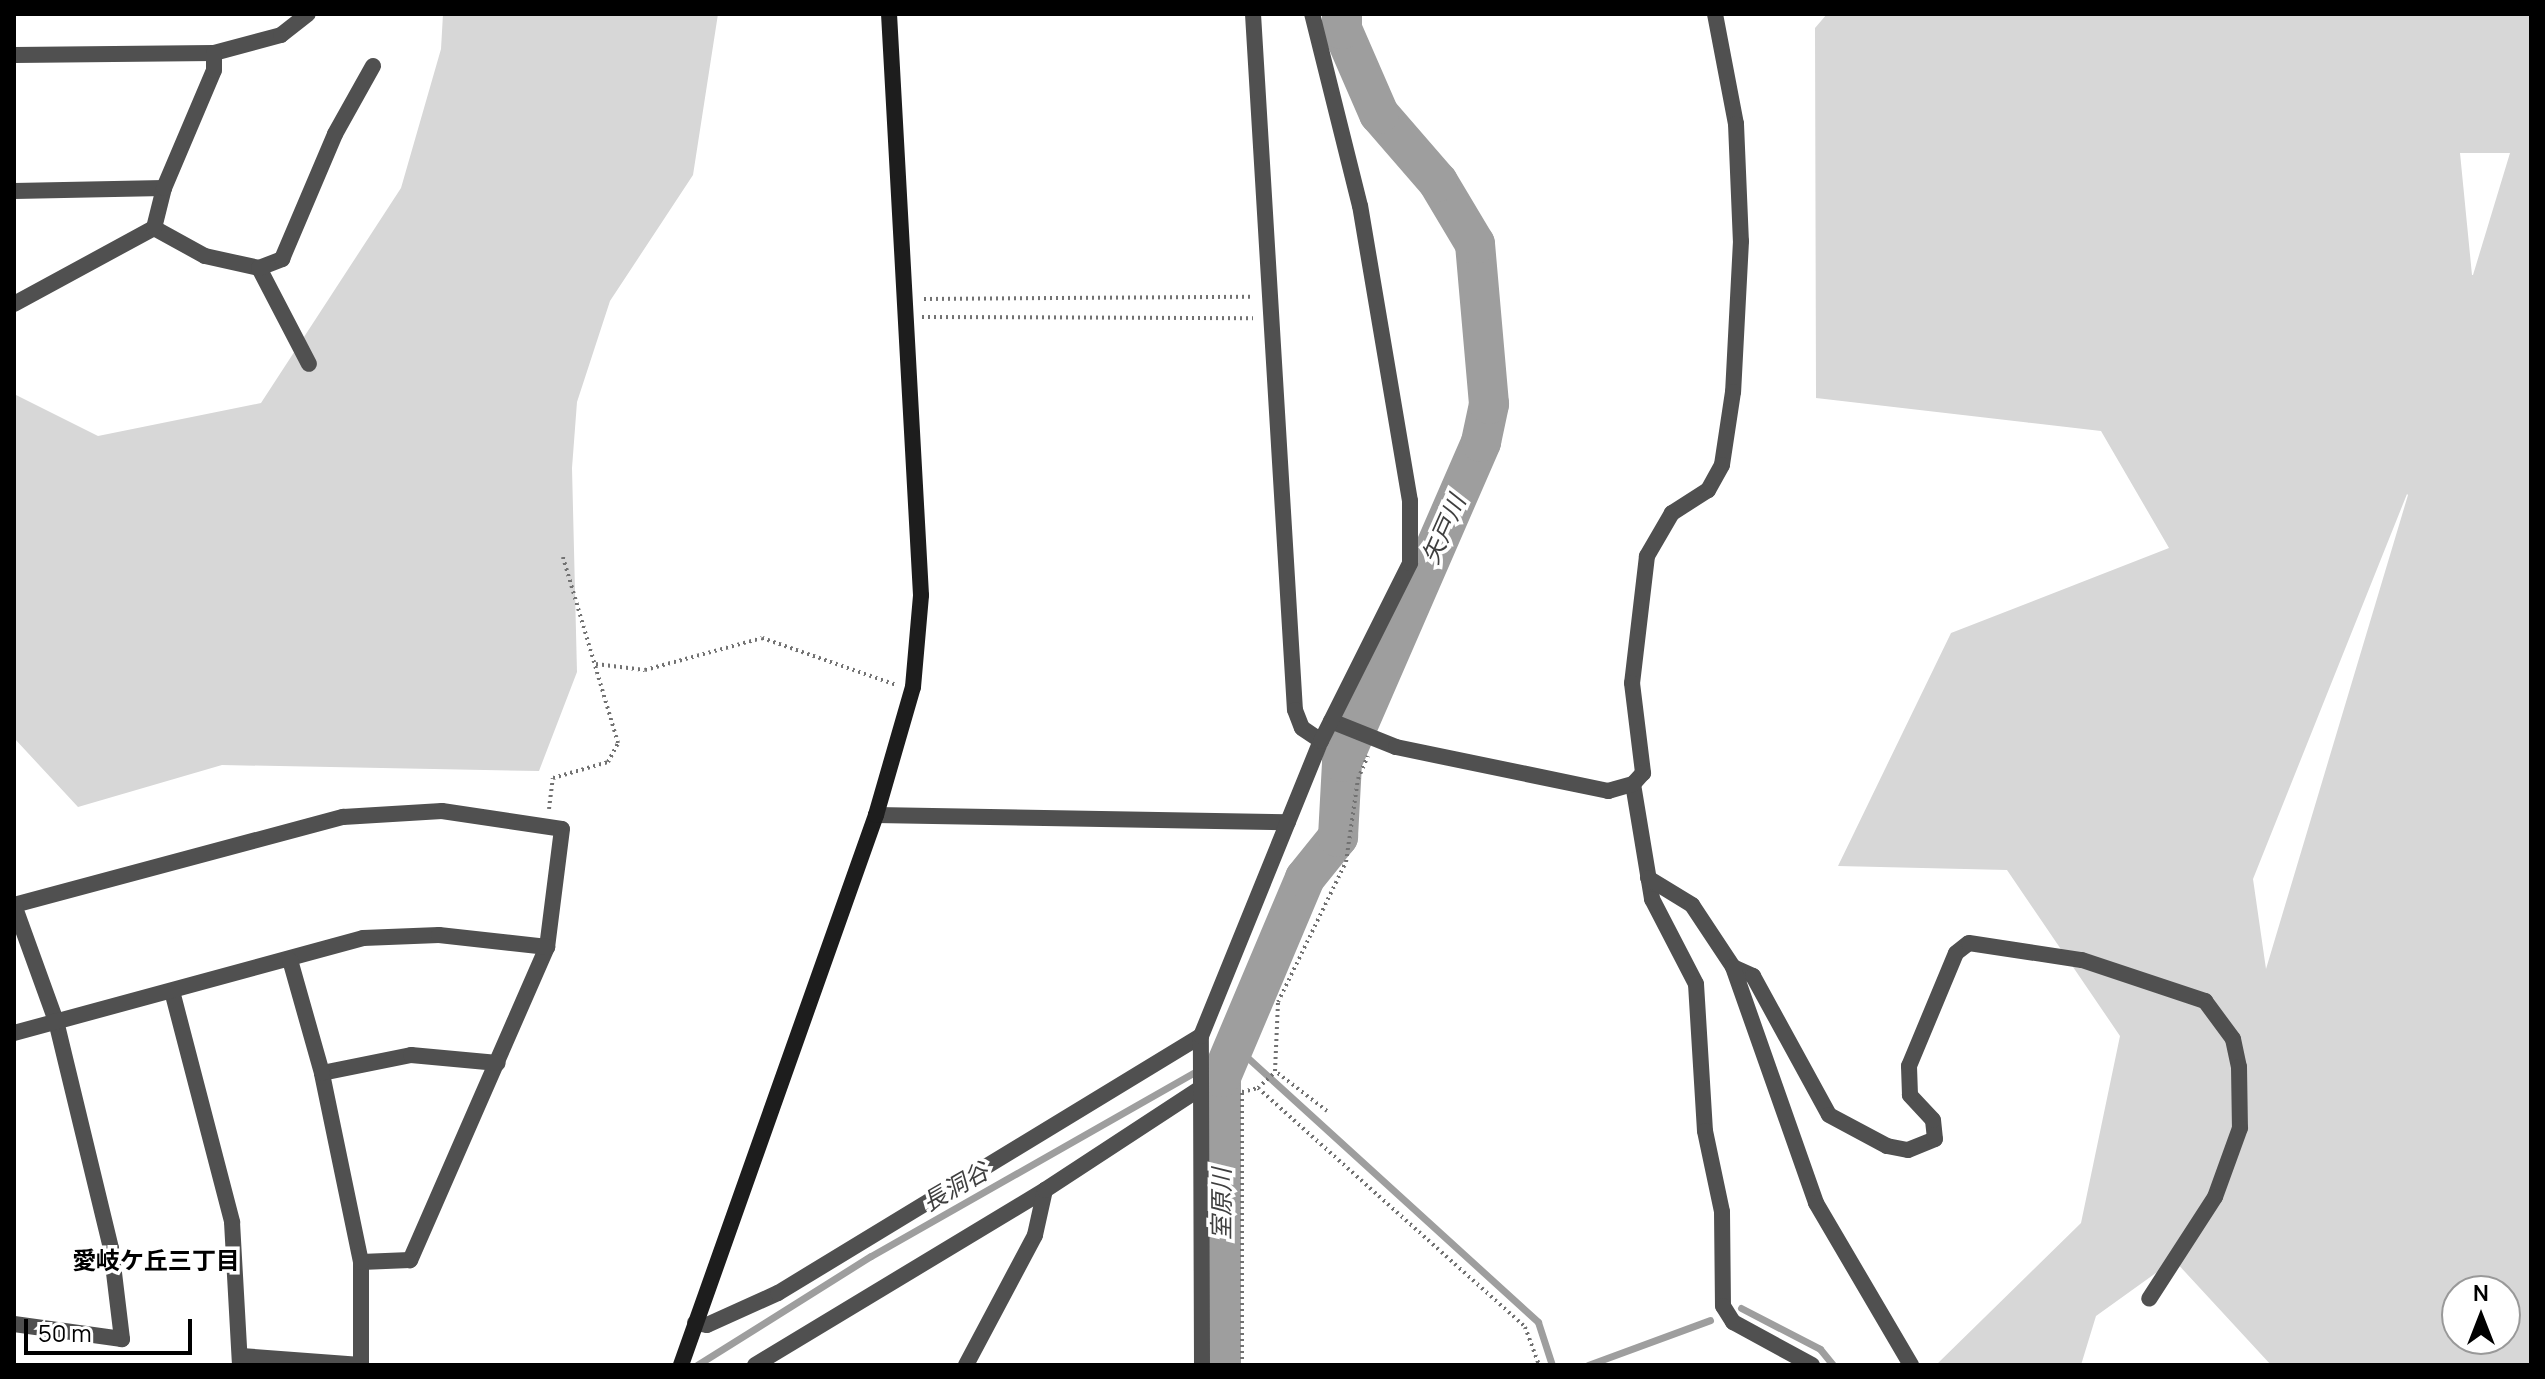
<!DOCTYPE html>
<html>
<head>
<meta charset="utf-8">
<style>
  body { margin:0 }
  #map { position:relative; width:2545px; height:1379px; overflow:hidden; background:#fff; font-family:Manrope,"Noto Sans JP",sans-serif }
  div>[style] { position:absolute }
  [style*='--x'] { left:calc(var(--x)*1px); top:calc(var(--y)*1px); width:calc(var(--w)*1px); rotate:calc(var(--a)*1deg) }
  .green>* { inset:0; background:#d7d7d7 }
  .stream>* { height:7px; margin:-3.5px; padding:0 3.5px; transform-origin:3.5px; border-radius:3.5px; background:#9e9e9e }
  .river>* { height:40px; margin:-20px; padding:0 20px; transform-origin:20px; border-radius:20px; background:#9e9e9e }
  .path>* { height:4px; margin-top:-2px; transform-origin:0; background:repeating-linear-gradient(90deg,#727272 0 2px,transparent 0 6px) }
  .street>* { height:16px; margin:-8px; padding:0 8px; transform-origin:8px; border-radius:8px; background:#505050 }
  .secondary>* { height:16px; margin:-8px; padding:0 8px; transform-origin:8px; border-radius:8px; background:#1d1d1d }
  span { translate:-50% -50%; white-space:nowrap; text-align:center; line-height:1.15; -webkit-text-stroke:7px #fff; paint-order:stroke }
  .water-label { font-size:24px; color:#3f3f3f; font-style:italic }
  .neighbourhood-label { font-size:24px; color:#000; font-weight:700 }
  .frame { position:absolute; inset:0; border:16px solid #000; pointer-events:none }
  .north { position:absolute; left:2441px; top:1275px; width:80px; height:80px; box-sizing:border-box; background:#fff; border:2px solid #999; border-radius:50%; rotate:0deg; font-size:22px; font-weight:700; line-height:32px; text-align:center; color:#000 }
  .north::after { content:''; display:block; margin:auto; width:28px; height:36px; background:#000; clip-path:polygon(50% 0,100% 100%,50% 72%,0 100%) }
  .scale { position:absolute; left:24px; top:1319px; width:168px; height:36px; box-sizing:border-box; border:4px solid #000; border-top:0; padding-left:10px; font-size:24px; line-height:28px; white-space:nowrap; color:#000; -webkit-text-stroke:6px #fff; paint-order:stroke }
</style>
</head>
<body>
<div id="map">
  <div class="green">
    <i style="clip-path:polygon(443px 14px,718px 14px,693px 175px,610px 301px,577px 402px,572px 468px,577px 672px,539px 771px,222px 765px,78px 807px,14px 738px,14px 394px,98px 436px,261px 403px,401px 188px,441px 49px)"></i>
    <i style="clip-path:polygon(evenodd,1827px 14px,2531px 14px,2531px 1365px,2271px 1365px,2174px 1260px,2096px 1316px,2081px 1365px,1936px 1365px,2081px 1223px,2120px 1036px,2007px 870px,1838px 866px,1951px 633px,2169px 548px,2101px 431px,1816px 398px,1815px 28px,1827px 14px,2460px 153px,2510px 153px,2473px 275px,2472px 275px,2460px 153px,1827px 14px,2407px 494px,2408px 495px,2266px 969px,2253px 879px,2407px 494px,1827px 14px,2457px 1291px,2505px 1291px,2505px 1339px,2457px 1339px,2457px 1291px)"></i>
  </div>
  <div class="stream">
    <i style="--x:1741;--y:1308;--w:89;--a:27.4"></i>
    <i style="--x:1820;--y:1349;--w:21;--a:51"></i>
    <i style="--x:697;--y:1365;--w:205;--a:-32.1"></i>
    <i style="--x:871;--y:1256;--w:421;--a:-29.6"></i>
    <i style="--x:1237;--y:1048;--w:407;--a:42.3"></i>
    <i style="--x:1538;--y:1322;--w:45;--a:72"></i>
    <i style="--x:1588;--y:1365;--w:130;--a:-20.2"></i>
  </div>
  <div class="river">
    <i style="--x:1221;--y:1365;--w:288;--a:-90"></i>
    <i style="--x:1221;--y:1077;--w:216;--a:-67.1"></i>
    <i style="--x:1305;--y:878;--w:53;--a:-51.2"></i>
    <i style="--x:1338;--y:837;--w:75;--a:-86.9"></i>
    <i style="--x:1342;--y:762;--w:349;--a:-66.5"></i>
    <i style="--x:1481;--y:442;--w:39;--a:-78"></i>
    <i style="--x:1489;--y:404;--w:161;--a:-95"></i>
    <i style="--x:1475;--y:244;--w:72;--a:-120.8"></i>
    <i style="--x:1438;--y:182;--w:90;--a:-130.9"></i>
    <i style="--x:1379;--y:114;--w:93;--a:-113.5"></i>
    <i style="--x:1342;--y:29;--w:15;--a:-90"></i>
  </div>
  <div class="path">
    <i style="--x:924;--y:299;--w:327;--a:-0.4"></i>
    <i style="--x:922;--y:317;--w:331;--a:0.2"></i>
    <i style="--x:596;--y:664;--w:49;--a:7"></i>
    <i style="--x:645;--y:670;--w:121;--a:-15.3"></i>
    <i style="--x:762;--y:638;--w:142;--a:19.3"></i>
    <i style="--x:549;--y:809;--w:31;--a:-83"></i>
    <i style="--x:553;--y:778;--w:57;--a:-16.2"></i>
    <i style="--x:608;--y:762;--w:21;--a:-62"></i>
    <i style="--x:618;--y:743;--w:194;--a:-106.5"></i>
    <i style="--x:1258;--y:1088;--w:358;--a:41.8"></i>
    <i style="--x:1525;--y:1327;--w:40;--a:69.8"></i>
    <i style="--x:1327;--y:1111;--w:66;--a:-142.4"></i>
    <i style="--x:1275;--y:1071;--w:69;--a:-87.5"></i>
    <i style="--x:1278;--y:1002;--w:156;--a:-64.1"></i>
    <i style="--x:1346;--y:862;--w:84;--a:-81.8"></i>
    <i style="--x:1358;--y:779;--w:25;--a:-67"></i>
    <i style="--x:1242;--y:1365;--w:273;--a:-90"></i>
    <i style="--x:1242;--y:1092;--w:16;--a:-14"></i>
    <i style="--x:1258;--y:1088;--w:23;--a:-43"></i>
  </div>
  <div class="street">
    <i style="--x:1253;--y:14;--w:697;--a:86.55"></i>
    <i style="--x:1295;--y:710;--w:19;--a:69"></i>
    <i style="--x:1302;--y:728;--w:23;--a:34"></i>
    <i style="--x:1715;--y:14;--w:112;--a:79.2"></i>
    <i style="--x:1736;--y:124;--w:117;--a:87.6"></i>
    <i style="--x:1741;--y:241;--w:151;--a:93"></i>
    <i style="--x:1733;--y:392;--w:74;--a:98.6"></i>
    <i style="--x:1722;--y:465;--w:29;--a:119"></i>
    <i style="--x:1708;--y:490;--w:43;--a:147.4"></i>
    <i style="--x:1672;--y:513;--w:50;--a:120.2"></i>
    <i style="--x:1647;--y:556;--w:128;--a:96.7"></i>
    <i style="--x:1632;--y:683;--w:91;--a:83"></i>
    <i style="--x:1643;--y:773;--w:15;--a:132"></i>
    <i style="--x:1633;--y:784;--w:117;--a:80.6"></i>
    <i style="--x:1652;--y:899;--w:96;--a:62.6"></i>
    <i style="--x:1696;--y:984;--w:147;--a:86.5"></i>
    <i style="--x:1705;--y:1131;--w:83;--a:78.1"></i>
    <i style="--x:1722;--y:1212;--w:94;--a:89.4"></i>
    <i style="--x:1723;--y:1306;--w:19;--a:58"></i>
    <i style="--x:1733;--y:1322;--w:90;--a:28.6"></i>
    <i style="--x:14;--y:55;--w:200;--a:-0.6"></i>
    <i style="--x:214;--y:53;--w:69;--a:-15"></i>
    <i style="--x:281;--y:35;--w:34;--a:-38"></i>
    <i style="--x:14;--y:191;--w:150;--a:-1.1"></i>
    <i style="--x:154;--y:228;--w:58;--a:28.8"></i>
    <i style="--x:205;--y:256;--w:55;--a:12.5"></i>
    <i style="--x:259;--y:268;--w:108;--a:62.5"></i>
    <i style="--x:259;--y:268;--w:25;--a:-21"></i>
    <i style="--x:282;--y:259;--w:136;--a:-67"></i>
    <i style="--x:335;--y:134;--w:78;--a:-60.8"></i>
    <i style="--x:14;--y:304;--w:159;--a:-28.5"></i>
    <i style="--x:154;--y:228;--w:41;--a:-76"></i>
    <i style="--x:164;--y:188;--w:128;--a:-67"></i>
    <i style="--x:214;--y:70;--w:17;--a:-90"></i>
    <i style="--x:1331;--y:721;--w:70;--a:21.8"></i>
    <i style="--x:1396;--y:747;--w:217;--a:11.7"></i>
    <i style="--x:1608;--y:791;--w:26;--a:-16"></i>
    <i style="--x:876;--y:815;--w:412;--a:1"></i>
    <i style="--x:1648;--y:878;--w:52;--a:31.5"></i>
    <i style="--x:1692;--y:905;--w:74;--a:56.5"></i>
    <i style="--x:1733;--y:967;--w:22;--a:24"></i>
    <i style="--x:1753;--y:976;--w:158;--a:61.3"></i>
    <i style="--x:1829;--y:1115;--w:66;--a:28.1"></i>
    <i style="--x:1887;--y:1146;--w:21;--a:11"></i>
    <i style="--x:1908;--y:1150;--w:29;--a:-22"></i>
    <i style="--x:1935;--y:1139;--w:19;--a:-96"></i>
    <i style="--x:1933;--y:1120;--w:34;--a:-133"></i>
    <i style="--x:1910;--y:1095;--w:29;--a:-92"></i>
    <i style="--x:1909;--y:1066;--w:122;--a:-67.4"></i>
    <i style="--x:1956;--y:953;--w:16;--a:-38"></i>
    <i style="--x:1969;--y:943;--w:114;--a:8.6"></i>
    <i style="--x:2082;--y:960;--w:130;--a:18.4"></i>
    <i style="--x:2205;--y:1001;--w:47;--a:53.6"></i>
    <i style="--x:2233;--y:1039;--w:29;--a:78"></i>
    <i style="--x:2239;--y:1067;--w:61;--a:89.1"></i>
    <i style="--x:2240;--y:1128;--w:73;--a:109.9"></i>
    <i style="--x:2215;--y:1197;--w:121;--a:122.9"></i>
    <i style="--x:14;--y:905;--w:341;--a:-15"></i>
    <i style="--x:343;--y:817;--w:99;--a:-3.5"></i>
    <i style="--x:442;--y:811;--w:121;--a:8.5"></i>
    <i style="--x:562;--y:829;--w:119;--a:97.2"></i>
    <i style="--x:547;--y:947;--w:342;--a:113.6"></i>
    <i style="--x:410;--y:1260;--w:49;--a:177.7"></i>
    <i style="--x:14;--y:905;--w:123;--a:70.1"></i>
    <i style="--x:56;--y:1021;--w:234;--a:76.4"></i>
    <i style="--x:111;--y:1248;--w:92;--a:83.1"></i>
    <i style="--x:122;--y:1339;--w:109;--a:-172.1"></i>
    <i style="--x:1733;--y:967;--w:250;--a:70.6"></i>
    <i style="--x:1816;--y:1203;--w:188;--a:59.6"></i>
    <i style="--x:172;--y:991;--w:239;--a:75.4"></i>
    <i style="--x:232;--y:1222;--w:141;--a:86.8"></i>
    <i style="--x:14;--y:1033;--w:362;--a:-15.2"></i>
    <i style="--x:363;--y:938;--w:76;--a:-2.3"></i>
    <i style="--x:439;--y:935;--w:109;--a:6.3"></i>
    <i style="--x:322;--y:1073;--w:91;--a:-11.4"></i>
    <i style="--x:411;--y:1055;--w:87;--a:5.3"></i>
    <i style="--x:695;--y:1323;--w:12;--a:9"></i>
    <i style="--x:707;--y:1325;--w:78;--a:-24.3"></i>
    <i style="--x:778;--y:1293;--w:495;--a:-31.3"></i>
    <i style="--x:241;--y:1356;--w:120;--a:4.3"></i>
    <i style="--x:361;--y:1365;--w:103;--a:-90"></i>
    <i style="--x:361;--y:1262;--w:193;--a:-101.7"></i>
    <i style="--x:322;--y:1073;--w:117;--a:-105.8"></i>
    <i style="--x:755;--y:1365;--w:339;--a:-31.1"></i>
    <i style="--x:966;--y:1365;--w:147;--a:-62"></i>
    <i style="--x:1035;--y:1235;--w:46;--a:-77.5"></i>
    <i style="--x:1045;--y:1190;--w:183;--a:-33.2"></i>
    <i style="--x:1202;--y:1365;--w:329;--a:-90.2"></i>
    <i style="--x:1201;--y:1036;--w:318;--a:-67.9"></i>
    <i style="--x:1321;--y:741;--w:199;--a:-63.4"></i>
    <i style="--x:1410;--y:563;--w:62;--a:-90"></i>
    <i style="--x:1410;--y:501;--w:299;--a:-99.6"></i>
    <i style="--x:1360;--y:206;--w:198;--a:-104"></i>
  </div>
  <div class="secondary">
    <i style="--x:681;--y:1365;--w:584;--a:-70.48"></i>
    <i style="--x:876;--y:815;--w:133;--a:-73.9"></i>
    <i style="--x:913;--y:687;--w:92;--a:-85"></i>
    <i style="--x:921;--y:595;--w:582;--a:-93.15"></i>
  </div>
  <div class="water-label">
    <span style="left:1443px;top:529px;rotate:-66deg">矢戸川</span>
    <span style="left:955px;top:1186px;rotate:-30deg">長洞谷</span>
    <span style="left:1221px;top:1204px;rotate:-90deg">室原川</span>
  </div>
  <div class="neighbourhood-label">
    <span style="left:156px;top:1260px">愛岐ケ丘三丁目</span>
  </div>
  <div class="frame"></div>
  <div class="north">N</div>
  <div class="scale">50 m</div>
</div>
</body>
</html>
